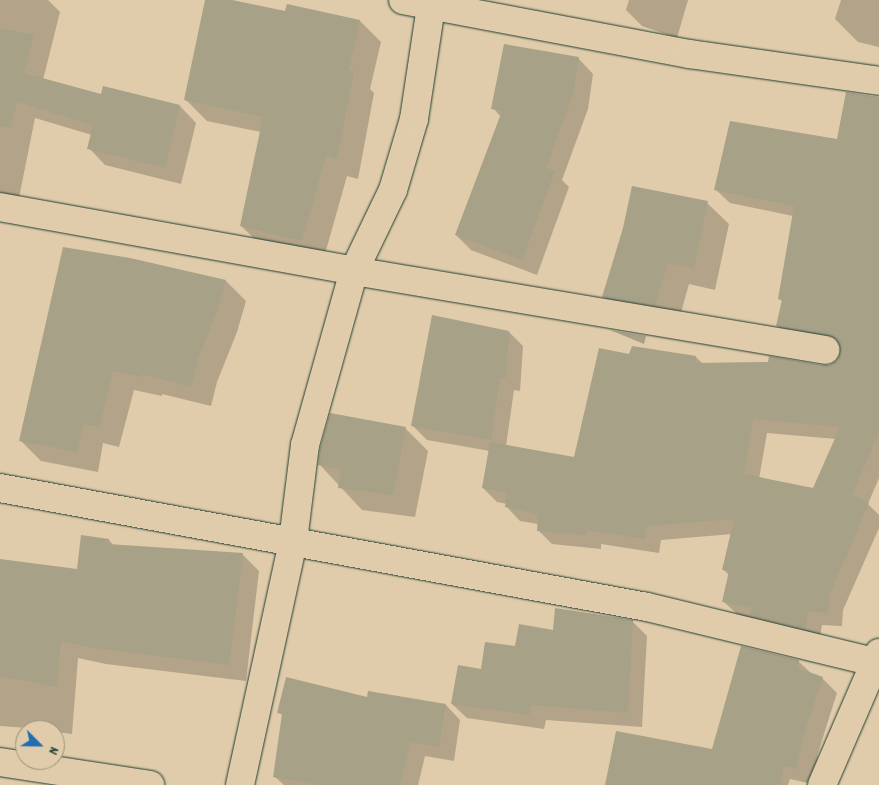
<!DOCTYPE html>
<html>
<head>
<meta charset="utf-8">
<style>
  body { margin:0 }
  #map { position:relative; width:879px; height:785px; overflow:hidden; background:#e0ccaa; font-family:Dekko,sans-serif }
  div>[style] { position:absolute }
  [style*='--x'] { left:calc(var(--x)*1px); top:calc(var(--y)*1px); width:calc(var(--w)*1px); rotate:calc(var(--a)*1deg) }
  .shadow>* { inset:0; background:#0003 }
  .building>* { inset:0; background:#a7a187 }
  .roads { filter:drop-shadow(0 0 1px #1f3d34) drop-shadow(0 0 1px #1f3d34) }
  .minor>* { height:28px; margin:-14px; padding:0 14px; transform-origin:14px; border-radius:14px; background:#e0ccaa }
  span { translate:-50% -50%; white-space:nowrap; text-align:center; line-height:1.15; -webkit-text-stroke:4.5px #e0ccaa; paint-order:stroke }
  .north { position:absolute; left:15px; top:720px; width:50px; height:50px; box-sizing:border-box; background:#e0ccaa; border:1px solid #93937b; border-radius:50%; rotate:113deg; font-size:14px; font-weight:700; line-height:20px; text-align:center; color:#1f3d34 }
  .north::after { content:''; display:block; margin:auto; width:18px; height:22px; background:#1f6fb2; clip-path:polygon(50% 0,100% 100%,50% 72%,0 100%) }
</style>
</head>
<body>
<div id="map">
  <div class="shadow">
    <i style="clip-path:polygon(0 0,48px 0,60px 12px,43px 80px,102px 96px,180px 106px,196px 123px,181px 184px,105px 165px,89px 148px,92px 135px,35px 118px,19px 198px,0 193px)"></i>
    <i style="clip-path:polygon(207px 0,226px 0,286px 12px,360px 21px,381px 42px,370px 89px,374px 93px,358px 179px,347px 176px,323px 261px,262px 246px,241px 226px,261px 132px,207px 121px,186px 100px)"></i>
    <i style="clip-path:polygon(629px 0,688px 0,677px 38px,642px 26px,626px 10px)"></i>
    <i style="clip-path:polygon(841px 0,879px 0,879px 47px,858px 42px,835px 19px)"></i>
    <i style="clip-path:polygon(578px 58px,593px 74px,588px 109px,562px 180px,569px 187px,537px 275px,471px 250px,456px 235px,501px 117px,493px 108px)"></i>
    <i style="clip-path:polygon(evenodd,879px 98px,879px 478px,868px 504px,879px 515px,879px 528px,843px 610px,842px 626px,822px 625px,819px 643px,738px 615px,723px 601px,729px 575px,723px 569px,732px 534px,661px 540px,659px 553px,601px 544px,601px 549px,552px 544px,538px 530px,538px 524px,520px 521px,506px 506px,507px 504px,497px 502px,483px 488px,490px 451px,427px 440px,413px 426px,509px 332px,523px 346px,520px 391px,514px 390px,506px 446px,575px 458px,630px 356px,696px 357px,703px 364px,822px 367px,830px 366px,838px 361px,841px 350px,792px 340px,778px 326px,783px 302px,779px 299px,793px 216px,730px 203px,715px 189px,838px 141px,879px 98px,767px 433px,836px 439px,814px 489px,759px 479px,767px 433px)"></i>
    <i style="clip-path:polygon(707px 203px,729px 224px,715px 290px,689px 284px,677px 327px,625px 318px,603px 296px)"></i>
    <i style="clip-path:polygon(226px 281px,246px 301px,237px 332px,217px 382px,211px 406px,162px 394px,162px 396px,134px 390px,119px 447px,103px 443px,98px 472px,41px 461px,21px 441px)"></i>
    <i style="clip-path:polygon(331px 415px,406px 429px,428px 451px,415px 517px,362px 510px,320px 465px)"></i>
    <i style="clip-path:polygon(109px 540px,114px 546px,242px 554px,259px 571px,246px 681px,106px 664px,78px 658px,72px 734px,55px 732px,55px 730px,0 726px,0 560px,78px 571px)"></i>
    <i style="clip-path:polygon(632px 621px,647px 636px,642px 727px,546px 720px,544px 729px,467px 718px,452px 704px,482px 670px,554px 632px)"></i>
    <i style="clip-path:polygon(798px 661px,812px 674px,822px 678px,837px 693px,818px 753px,812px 784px,790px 779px,788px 785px,606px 785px,713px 751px)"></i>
    <i style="clip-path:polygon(369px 693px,446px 705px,460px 720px,454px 761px,425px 756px,418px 785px,284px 785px,274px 776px,283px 716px,279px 712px,368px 698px)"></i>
  </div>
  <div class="building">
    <i style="clip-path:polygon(205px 0,232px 0,285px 11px,287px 4px,360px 20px,349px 70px,354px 71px,337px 159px,326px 156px,302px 241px,240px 226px,263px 117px,184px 100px)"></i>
    <i style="clip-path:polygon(0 28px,34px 35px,24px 73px,101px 94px,103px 86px,180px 105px,165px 168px,87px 149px,93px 125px,17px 102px,11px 128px,0 126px)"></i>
    <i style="clip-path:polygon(504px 44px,579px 57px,573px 94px,546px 168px,555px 171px,522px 260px,455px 235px,502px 111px,491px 109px)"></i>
    <i style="clip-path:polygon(evenodd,846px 92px,879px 97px,879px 432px,852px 495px,869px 503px,829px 596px,828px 613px,808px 611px,805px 629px,750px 616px,752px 608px,722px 602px,729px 571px,722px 570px,734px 519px,647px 526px,645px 539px,587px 530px,587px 535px,537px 531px,538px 514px,505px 507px,507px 493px,482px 488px,490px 442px,574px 457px,599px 348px,629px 354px,632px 346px,696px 356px,695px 363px,768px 362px,769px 356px,822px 365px,830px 365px,837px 360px,840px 353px,840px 345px,835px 338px,776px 326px,782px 300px,778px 299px,794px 206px,714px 190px,730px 121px,837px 139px,846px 92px,753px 419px,840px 427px,813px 488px,744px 474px,753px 419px)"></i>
    <i style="clip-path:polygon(632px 186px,708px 201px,694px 268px,668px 263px,655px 306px,602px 297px,623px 228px)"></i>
    <i style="clip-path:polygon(63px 247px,130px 258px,226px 280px,217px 312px,197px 361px,191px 387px,142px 374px,142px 377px,113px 371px,99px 427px,83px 424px,77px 452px,19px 441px)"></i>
    <i style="clip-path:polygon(432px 315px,509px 331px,506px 378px,500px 377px,491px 440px,411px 426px)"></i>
    <i style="clip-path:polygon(610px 330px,646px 336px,644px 344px)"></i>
    <i style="clip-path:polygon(330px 413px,406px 427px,393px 495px,338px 488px,341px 469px,318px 465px,320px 448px)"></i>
    <i style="clip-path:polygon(81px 535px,109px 539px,108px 544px,243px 553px,229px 665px,88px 647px,61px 641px,57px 687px,0 676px,0 559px,77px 569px)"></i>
    <i style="clip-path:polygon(555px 608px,633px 620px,628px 713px,531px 705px,529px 715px,451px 704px,458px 665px,481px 669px,485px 642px,515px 646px,519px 624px,553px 630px)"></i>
    <i style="clip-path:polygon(741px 646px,799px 660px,798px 668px,823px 677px,803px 737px,797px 769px,783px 766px,781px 785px,605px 785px,616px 731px,712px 749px)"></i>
    <i style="clip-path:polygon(286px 677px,367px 697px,368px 691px,446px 704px,439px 747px,411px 742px,400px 785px,318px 785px,273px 777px,282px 714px,277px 713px)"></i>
  </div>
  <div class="roads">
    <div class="minor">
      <i style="--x:403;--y:0;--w:292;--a:10.7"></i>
      <i style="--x:690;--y:54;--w:191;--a:8.1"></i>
      <i style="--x:0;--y:207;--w:360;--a:10.2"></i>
      <i style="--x:354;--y:271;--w:478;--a:9.5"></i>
      <i style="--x:0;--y:488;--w:658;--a:10.42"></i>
      <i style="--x:647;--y:607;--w:235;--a:13.6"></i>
      <i style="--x:0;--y:762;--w:152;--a:8.7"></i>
      <i style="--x:240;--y:785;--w:250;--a:-77.7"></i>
      <i style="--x:293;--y:541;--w:97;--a:-82.9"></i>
      <i style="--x:305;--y:445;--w:181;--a:-74.3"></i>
      <i style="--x:354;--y:271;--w:90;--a:-64.3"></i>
      <i style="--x:393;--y:190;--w:74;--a:-73.5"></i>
      <i style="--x:414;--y:119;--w:120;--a:-81.4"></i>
      <i style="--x:822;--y:785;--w:144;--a:-66.6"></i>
    </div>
  </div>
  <div class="north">N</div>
</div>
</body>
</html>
